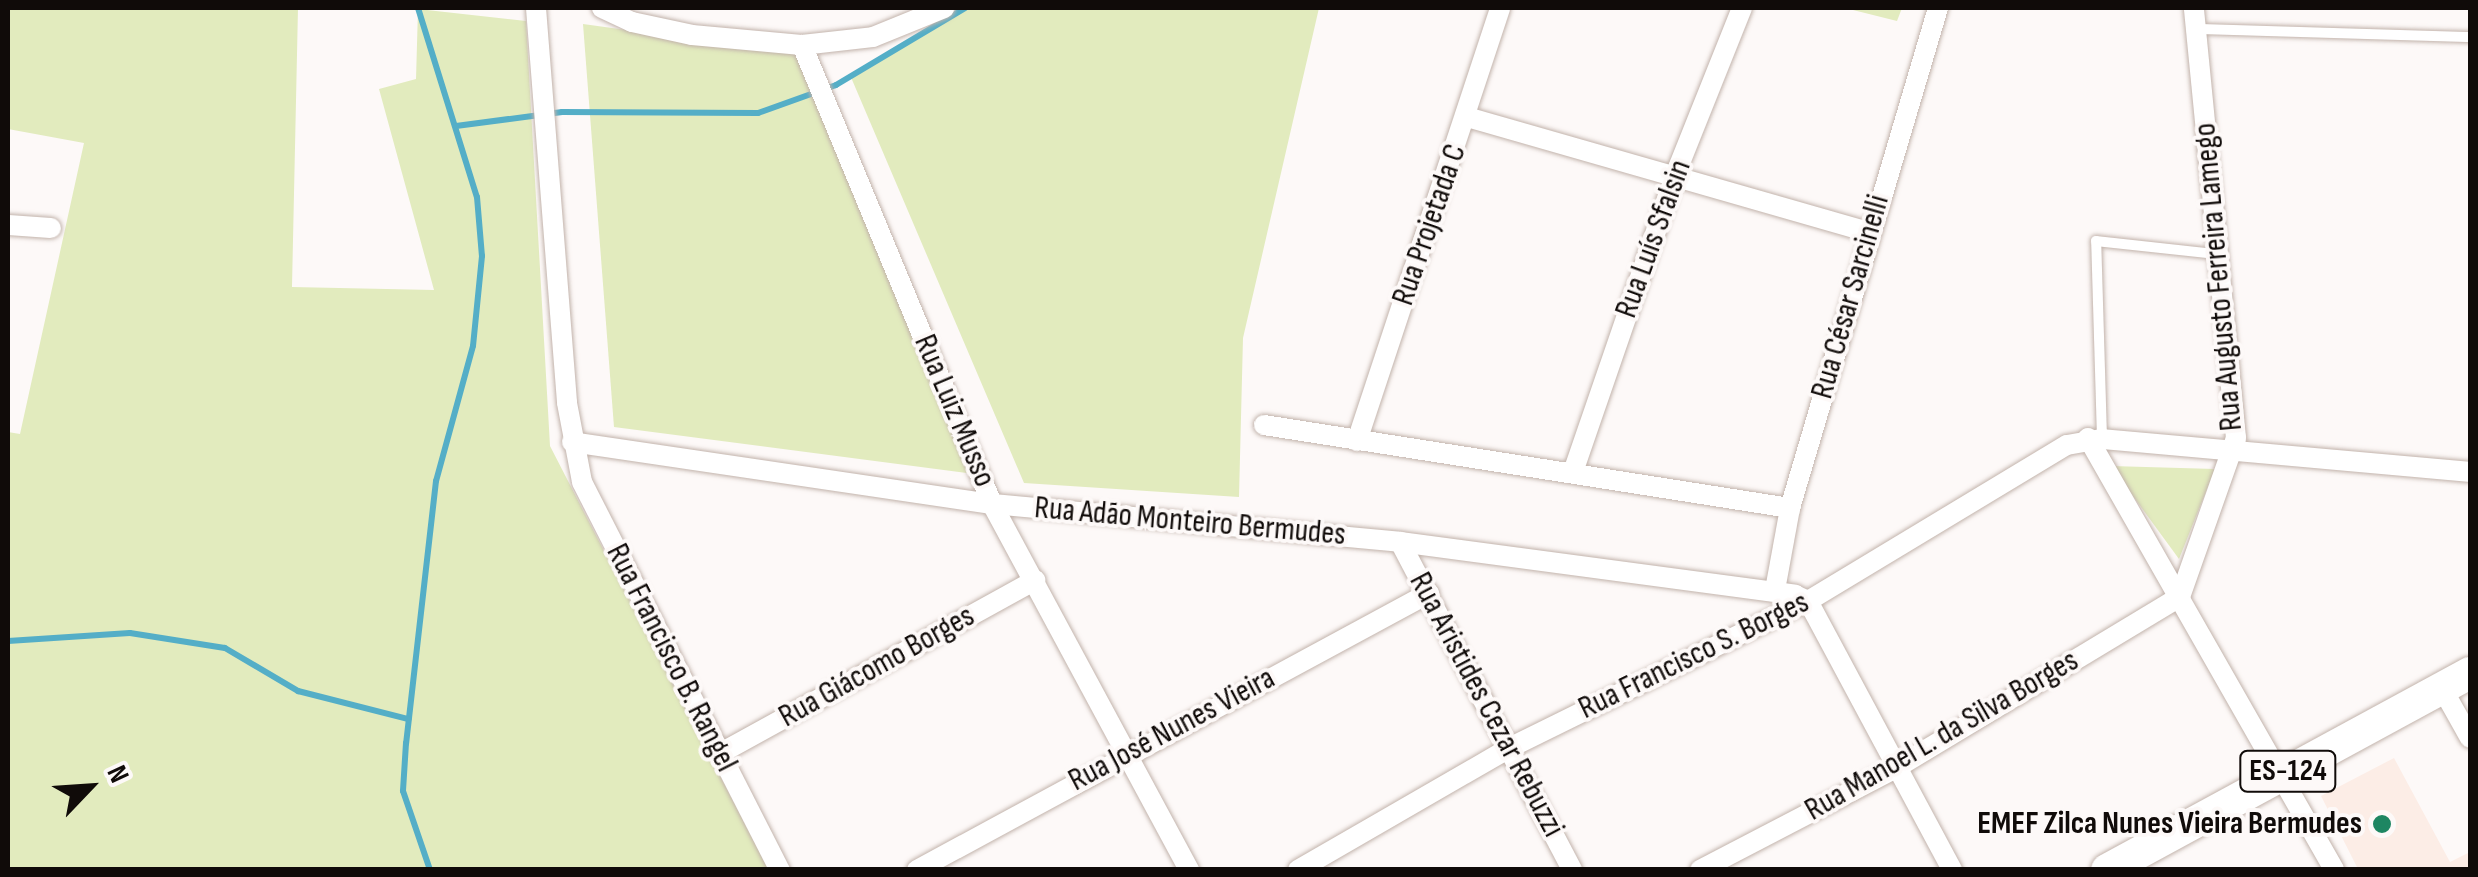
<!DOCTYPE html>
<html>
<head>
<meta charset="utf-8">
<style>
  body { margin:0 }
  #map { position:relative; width:2478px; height:877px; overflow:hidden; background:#fdf9f8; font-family:"Sofia Sans Condensed",sans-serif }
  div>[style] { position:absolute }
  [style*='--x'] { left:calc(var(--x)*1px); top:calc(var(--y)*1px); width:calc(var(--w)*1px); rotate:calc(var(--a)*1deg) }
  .built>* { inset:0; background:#fcede6 }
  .green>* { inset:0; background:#e2ebbe }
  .stream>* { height:6px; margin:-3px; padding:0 3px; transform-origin:3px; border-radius:3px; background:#54aec7 }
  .roads { filter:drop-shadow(0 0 2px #c2b3ab) drop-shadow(0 0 2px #c2b3ab) }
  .lane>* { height:10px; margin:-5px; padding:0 5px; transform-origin:5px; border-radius:5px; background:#fff }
  .street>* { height:20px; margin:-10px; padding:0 10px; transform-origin:10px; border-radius:10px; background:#fff }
  .primary>* { height:32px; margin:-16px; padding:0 16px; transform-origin:16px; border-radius:16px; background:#fff }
  .dots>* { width:28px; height:28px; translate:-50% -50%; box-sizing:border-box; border:5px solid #fdf9f8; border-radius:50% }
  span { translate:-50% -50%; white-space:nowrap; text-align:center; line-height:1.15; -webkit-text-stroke:8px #fdf9f8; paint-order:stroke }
  .shield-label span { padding:2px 8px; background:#fdf9f8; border:2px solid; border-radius:8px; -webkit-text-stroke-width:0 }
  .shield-label { font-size:30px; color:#100b09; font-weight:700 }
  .street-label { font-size:32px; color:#100b09 }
  .poi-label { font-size:32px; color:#100b09; font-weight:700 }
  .right { translate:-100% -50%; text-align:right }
  .frame { position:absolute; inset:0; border:10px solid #100b09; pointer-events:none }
  .north { position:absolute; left:40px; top:737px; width:100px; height:100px; -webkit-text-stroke:8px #fdf9f8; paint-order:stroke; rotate:65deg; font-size:28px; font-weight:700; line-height:40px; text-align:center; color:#100b09 }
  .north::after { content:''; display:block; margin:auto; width:35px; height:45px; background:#100b09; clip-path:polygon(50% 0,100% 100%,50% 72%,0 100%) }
</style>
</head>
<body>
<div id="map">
  <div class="built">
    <i style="clip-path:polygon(2394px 758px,2450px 862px,2470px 852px,2470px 869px,2358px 869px,2321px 796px)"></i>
  </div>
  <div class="green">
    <i style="clip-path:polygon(8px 8px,298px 8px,292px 287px,434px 290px,379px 89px,416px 79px,418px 9px,526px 21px,550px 446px,768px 869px,8px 869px,8px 432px,20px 434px,84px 143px,8px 129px)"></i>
    <i style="clip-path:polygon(963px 8px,1319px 8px,1243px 338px,1239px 497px,1024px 483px,850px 75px)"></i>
    <i style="clip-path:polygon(1845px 8px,1902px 8px,1897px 21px)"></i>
    <i style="clip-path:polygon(583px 24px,801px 54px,982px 475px,614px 427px)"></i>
    <i style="clip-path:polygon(2111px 466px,2215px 469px,2179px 559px)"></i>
  </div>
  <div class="stream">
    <i style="--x:418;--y:8;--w:198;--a:72.7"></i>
    <i style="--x:477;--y:197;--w:59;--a:85.2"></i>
    <i style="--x:482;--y:256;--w:90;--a:95.7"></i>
    <i style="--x:473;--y:346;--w:140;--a:105.3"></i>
    <i style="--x:436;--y:481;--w:264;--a:96.5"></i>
    <i style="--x:406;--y:743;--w:48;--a:93.6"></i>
    <i style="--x:403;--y:791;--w:83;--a:71.1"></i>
    <i style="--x:456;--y:126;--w:107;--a:-7.5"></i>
    <i style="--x:562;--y:112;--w:196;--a:0.3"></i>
    <i style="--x:758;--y:113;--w:83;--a:-19.7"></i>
    <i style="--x:836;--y:85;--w:150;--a:-30.8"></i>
    <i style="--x:8;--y:641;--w:122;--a:-3.8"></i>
    <i style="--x:130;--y:633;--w:96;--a:9"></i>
    <i style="--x:225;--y:648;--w:85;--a:30.5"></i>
    <i style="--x:298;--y:691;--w:114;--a:14.3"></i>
  </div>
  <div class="roads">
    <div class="lane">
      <i style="--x:2197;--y:29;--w:273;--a:1.7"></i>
      <i style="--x:2102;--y:438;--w:197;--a:-91.7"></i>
      <i style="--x:2096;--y:241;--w:121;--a:6.2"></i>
    </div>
    <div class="street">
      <i style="--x:536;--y:8;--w:396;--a:85.5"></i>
      <i style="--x:567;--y:403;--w:80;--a:79.2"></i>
      <i style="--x:582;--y:482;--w:436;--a:63"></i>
      <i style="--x:602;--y:8;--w:33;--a:25"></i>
      <i style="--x:632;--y:22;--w:61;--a:12.2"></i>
      <i style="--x:692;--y:35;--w:110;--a:5.2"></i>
      <i style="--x:802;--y:45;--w:71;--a:-6.4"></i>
      <i style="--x:873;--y:37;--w:77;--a:-22.2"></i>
      <i style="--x:802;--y:45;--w:497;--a:67.5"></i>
      <i style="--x:992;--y:504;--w:416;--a:61.7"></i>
      <i style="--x:1467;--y:117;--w:416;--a:16"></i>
      <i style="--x:8;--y:225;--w:43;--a:4"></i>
      <i style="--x:1264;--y:425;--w:533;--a:8.97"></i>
      <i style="--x:2088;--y:438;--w:497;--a:60.3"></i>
      <i style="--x:1357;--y:441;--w:456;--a:-71.7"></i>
      <i style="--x:572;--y:442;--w:425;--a:8.4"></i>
      <i style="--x:992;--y:504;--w:410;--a:5.3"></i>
      <i style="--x:1400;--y:542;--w:399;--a:7.6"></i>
      <i style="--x:1795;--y:595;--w:14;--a:25"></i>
      <i style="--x:1808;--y:601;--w:305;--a:61.8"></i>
      <i style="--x:1573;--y:472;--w:311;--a:-71"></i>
      <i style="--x:1674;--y:178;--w:183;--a:-68.2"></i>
      <i style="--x:1400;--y:542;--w:370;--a:62.3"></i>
      <i style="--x:1775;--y:590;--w:83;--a:-79.6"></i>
      <i style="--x:1790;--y:508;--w:521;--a:-73.51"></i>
      <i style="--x:2180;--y:597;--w:169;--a:-70.6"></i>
      <i style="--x:2236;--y:438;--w:432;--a:-95.6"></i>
      <i style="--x:2442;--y:688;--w:57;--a:60.8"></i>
      <i style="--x:719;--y:754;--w:361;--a:-28.8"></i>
      <i style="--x:917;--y:870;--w:582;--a:-28.41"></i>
      <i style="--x:1298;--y:870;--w:244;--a:-30"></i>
      <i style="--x:1509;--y:748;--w:333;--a:-26.2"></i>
      <i style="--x:1808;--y:601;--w:302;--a:-31.1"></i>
      <i style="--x:2067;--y:445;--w:36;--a:-10"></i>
      <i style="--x:2102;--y:439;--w:369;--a:5.1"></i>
      <i style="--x:1700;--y:870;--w:221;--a:-27.5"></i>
      <i style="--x:1896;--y:768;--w:332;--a:-31.1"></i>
    </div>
    <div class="primary">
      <i style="--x:2107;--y:870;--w:413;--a:-28.5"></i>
    </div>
  </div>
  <div class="dots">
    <i style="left:2382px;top:824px;background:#1e8662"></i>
  </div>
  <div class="shield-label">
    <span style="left:2288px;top:771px">ES-124</span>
  </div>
  <div class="street-label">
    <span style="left:1430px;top:225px;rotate:-71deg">Rua Projetada C</span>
    <span style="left:1654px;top:239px;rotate:-70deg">Rua Luís Sfalsin</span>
    <span style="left:2219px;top:277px;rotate:-95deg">Rua Augusto Ferreira Lamego</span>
    <span style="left:1851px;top:297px;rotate:-74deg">Rua César Sarcinelli</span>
    <span style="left:954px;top:411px;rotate:67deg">Rua Luiz Musso</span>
    <span style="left:1190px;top:522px;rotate:5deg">Rua Adão Monteiro Bermudes</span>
    <span style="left:1694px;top:656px;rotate:-26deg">Rua Francisco S. Borges</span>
    <span style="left:671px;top:658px;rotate:63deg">Rua Francisco B. Rangel</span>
    <span style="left:877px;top:667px;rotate:-29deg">Rua Giácomo Borges</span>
    <span style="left:1486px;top:705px;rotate:62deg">Rua Aristides Cezar Rebuzzi</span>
    <span style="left:1172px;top:730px;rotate:-28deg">Rua José Nunes Vieira</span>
    <span style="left:1942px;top:736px;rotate:-30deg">Rua Manoel L. da Silva Borges</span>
  </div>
  <div class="poi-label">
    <span class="right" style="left:2362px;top:824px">EMEF Zilca Nunes Vieira Bermudes</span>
  </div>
  <div class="frame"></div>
  <div class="north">N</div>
</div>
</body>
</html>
